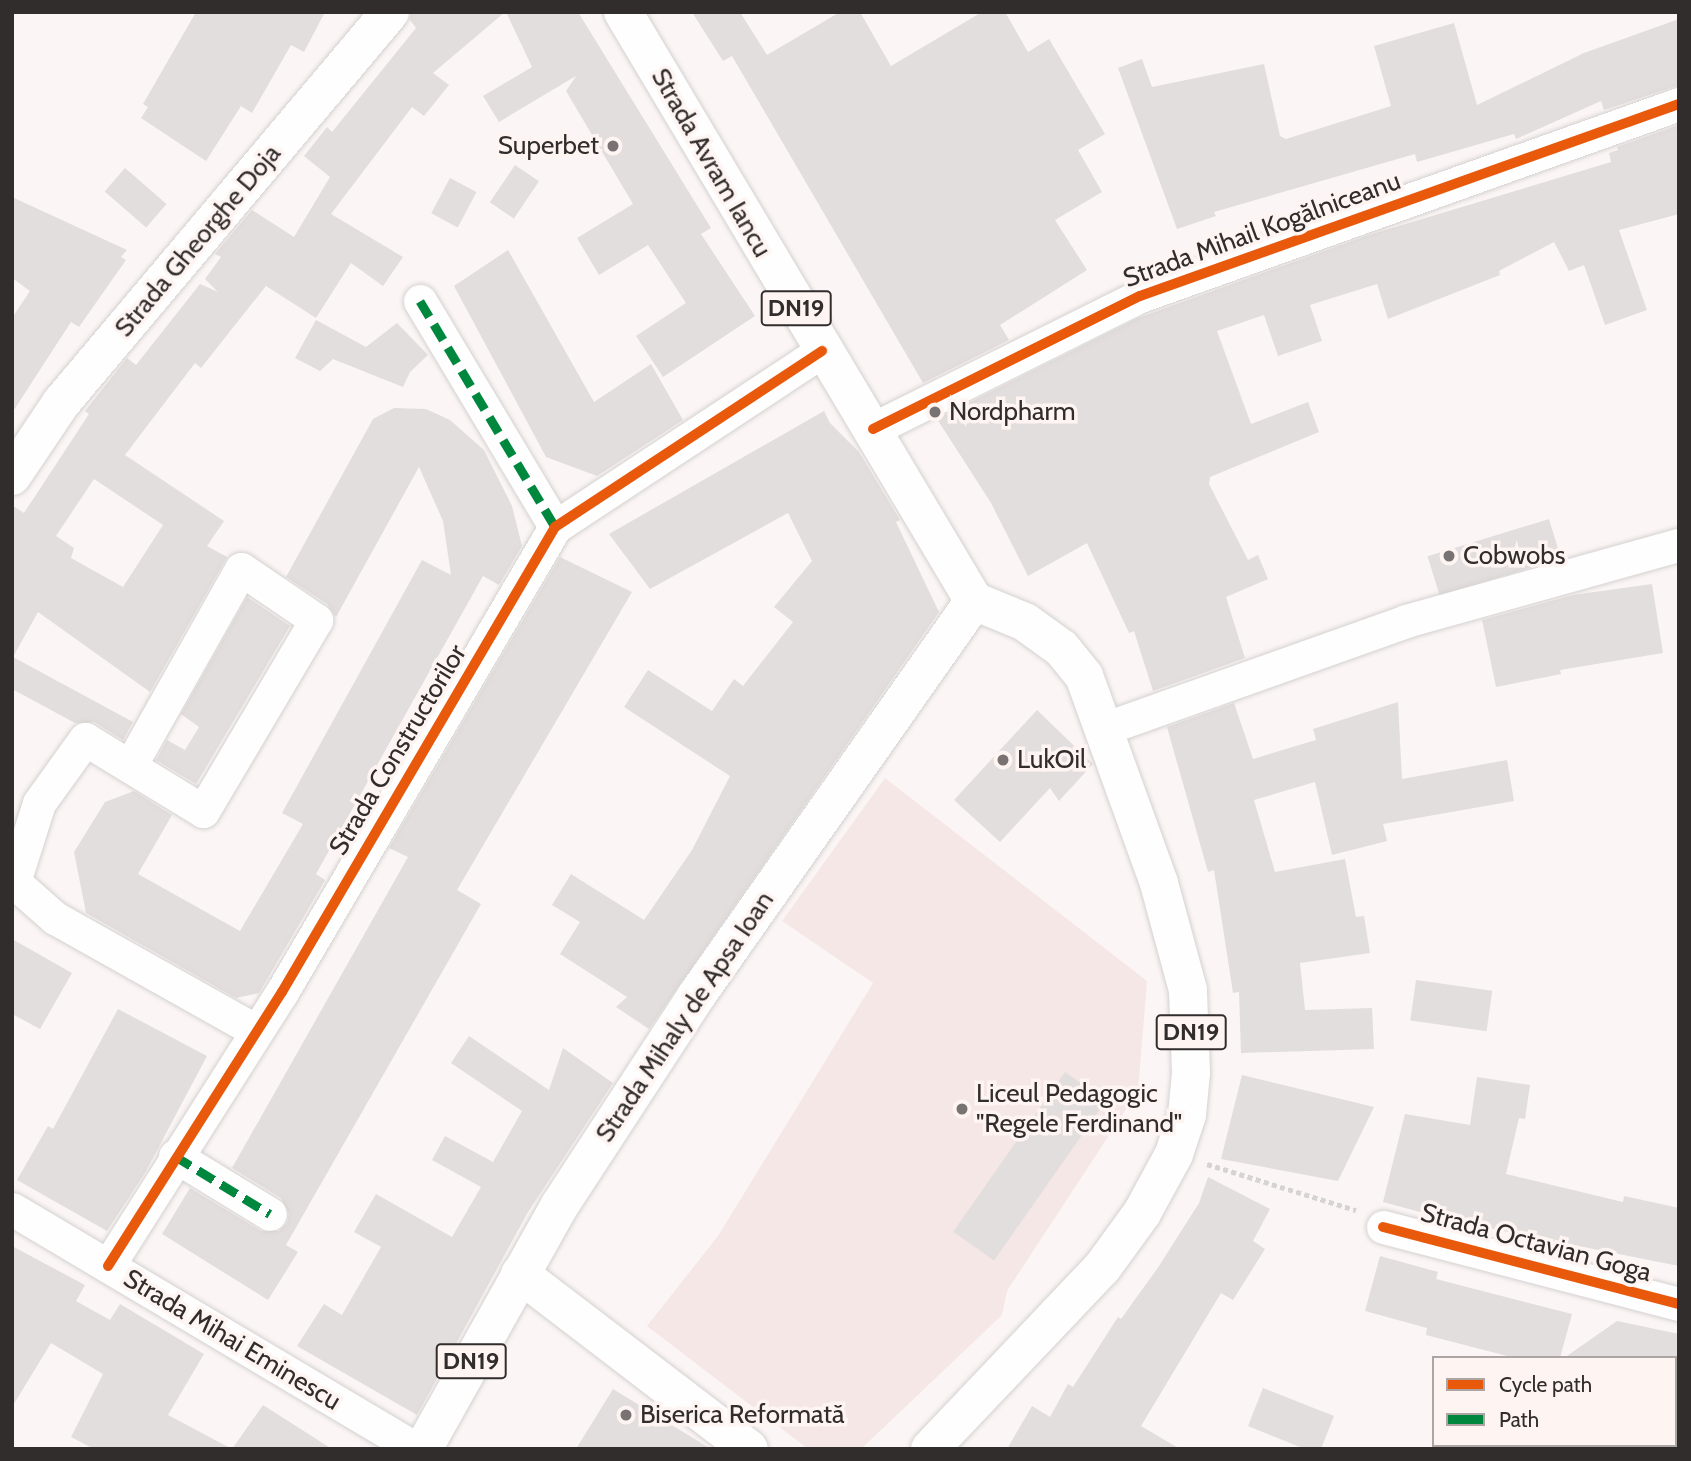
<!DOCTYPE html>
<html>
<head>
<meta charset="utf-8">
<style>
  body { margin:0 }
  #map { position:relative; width:1691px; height:1461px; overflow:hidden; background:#fbf6f5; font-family:Cabin,sans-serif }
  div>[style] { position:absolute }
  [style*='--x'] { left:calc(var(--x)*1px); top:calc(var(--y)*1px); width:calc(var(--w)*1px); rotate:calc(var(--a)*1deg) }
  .built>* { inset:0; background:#f5e7e5 }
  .building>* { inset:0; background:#e2dedd; transform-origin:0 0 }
  .path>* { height:4.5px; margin-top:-2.25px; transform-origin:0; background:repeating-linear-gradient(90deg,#d6d4d3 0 5px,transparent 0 8.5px) }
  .roads { filter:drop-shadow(0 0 2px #d5d1d0) drop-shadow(0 0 2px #d5d1d0) }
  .minor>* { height:33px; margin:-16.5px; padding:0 16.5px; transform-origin:16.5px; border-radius:16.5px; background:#fefefe }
  .major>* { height:38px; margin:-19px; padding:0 19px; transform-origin:19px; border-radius:19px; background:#fefefe }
  .quiet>* { height:9px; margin-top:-4.5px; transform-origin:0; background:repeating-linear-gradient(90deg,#00873e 0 18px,transparent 0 27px) }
  .cycleway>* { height:10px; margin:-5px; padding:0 5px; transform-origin:5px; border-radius:5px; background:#e8590c }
  .dots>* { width:19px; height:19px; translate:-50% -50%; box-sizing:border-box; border:4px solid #fef5f2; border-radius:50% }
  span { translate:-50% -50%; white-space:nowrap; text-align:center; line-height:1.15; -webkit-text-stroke:7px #fef5f2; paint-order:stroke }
  .shield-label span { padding:2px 5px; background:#fef5f2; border:2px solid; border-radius:5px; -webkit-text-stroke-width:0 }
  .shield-label { font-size:24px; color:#312d2c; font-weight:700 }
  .poi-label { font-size:26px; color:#312d2c }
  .right { translate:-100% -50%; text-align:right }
  .left { translate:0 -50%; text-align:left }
  .street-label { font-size:26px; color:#312d2c }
  .frame { position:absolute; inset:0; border:14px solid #312d2c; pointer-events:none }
  .legend { position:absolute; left:1432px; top:1356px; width:245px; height:91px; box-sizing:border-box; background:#fef5f2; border:2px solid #aca5a3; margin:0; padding:9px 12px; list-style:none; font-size:21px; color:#312d2c }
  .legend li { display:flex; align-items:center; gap:14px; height:35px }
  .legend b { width:35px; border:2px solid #aca5a3 }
</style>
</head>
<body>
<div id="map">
  <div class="built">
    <i style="clip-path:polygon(885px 778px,1147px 981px,1138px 1091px,1007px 1291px,1002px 1315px,861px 1449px,808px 1449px,647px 1326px,718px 1236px,873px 983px,782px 921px)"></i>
  </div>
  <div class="building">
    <i style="clip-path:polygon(196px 12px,325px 12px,304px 52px,291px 45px,252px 113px,241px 106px,206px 161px,141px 118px,148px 107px,143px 104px)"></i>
    <i style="clip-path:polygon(evenodd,411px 12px,505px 12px,433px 73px,449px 85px,424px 116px,412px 107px,331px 214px,403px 257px,383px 286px,351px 263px,316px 318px,266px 286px,201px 368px,195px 363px,125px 455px,224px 521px,207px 546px,227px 557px,150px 692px,38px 612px,13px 657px,133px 722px,123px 740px,94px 722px,75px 723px,12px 689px,12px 505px,24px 513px,89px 414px,85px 411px,127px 358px,136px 365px,200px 284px,218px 292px,205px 279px,221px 257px,215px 254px,252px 210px,294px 237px,330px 177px,304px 156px,327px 127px,332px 132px,416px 28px,410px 20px,411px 12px,94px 479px,163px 525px,123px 587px,71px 558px,74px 548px,56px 536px,94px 479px)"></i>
    <i style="clip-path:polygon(506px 12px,578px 12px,711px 228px,701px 234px,755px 316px,663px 377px,636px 336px,686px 303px,648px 245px,599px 275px,577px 238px,633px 204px,566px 91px,576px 76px,499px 122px,483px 96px,532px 67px)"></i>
    <i style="clip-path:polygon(692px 12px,740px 12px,767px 55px,840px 12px,860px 12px,891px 66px,982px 12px,1005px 12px,1028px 52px,1049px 39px,1105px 134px,1078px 150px,1102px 192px,1055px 220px,1087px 270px,1000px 325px,1009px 340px,923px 383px,732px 56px,723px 61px)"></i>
    <i style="clip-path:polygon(1679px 19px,1679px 85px,1604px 110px,1601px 101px,1516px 139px,1514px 134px,1417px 162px,1415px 154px,1214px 212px,1216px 216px,1177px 229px,1118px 68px,1142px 59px,1152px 87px,1264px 64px,1280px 136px,1286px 139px,1391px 106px,1374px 46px,1454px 23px,1477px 105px,1584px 53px)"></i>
    <i style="clip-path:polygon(1679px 125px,1679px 214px,1619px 230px,1647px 310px,1605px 325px,1584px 265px,1569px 271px,1554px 242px,1499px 271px,1500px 275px,1388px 319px,1377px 284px,1310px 305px,1322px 341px,1278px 356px,1264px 315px,1217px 331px,1251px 424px,1308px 402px,1319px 432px,1210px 477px,1209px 484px,1248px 560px,1258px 555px,1268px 579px,1226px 597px,1245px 658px,1153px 691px,1134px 631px,1129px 633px,1087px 543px,1028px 576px,991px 503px,937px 419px,1138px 318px,1369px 235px,1611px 162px,1609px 153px,1618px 150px,1617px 147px)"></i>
    <i style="left:515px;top:165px;width:29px;height:45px;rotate:34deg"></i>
    <i style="left:125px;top:168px;width:55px;height:31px;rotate:41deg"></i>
    <i style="left:450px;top:178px;width:30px;height:40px;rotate:28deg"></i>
    <i style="clip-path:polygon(12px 197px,127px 250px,121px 257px,126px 260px,79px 327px,71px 322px,12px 413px,12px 318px,30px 291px,12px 278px)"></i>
    <i style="clip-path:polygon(508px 250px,594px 402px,651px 364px,683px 420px,597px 476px,546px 457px,454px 286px)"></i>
    <i style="clip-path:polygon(316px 320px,366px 347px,397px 323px,428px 355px,410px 372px,403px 387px,333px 359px,320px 371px,295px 358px)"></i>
    <i style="clip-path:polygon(394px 408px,426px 409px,450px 420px,484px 450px,512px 506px,522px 546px,499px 585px,483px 576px,316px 874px,325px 880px,259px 993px,236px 998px,86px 913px,74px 852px,105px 802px,134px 791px,172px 815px,138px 874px,240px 931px,303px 824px,282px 813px,422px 560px,451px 575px,443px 521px,419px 467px,336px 617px,327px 604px,286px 577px,373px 419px)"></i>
    <i style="clip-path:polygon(824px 411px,830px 423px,859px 452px,900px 520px,896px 522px,939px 612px,649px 1029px,616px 1007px,627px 997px,560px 954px,580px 922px,552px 905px,571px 874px,644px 920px,692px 850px,730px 776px,624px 707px,648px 670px,712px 711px,734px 679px,743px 686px,793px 622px,774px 607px,812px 561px,788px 513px,650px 589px,609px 534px)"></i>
    <i style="left:1549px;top:519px;width:41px;height:127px;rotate:73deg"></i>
    <i style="clip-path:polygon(560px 557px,632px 592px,457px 890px,481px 904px,286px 1245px,298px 1252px,268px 1300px,162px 1234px,190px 1188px,261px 1231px,279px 1231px,287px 1223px,289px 1214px,281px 1198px,232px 1168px,408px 857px,389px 848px)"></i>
    <i style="clip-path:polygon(1652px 584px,1663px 653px,1560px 670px,1561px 674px,1496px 687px,1482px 620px,1573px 595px)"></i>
    <i style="clip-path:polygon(247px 597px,290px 626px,196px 784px,156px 760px,167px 740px,185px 750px,199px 727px,181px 714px)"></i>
    <i style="clip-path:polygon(1398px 702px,1402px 779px,1507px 760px,1514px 801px,1383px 824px,1387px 841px,1332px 855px,1315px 782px,1254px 800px,1275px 872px,1345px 859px,1356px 917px,1364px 916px,1370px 953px,1300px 963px,1305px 1010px,1372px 1008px,1374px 1049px,1241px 1053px,1239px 992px,1233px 993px,1214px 870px,1208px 872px,1167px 727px,1234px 703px,1253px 759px,1316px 740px,1313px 729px)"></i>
    <i style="clip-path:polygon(1037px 710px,1093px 764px,1059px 801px,1050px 788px,1000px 842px,954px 800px)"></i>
    <i style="clip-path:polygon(12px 939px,72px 973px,40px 1029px,12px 1014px)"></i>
    <i style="left:1416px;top:980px;width:77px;height:41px;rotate:8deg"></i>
    <i style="clip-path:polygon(118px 1009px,207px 1056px,146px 1171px,107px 1231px,17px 1180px,48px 1126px,53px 1129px)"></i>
    <i style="clip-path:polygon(469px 1036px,549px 1090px,563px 1048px,613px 1083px,528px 1212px,417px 1415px,297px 1346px,324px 1304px,342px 1315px,381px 1247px,354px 1232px,376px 1194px,452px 1237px,481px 1187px,432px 1160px,445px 1136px,493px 1162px,522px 1111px,451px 1063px)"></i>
    <i style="left:1065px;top:1072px;width:50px;height:195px;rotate:35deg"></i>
    <i style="clip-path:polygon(1242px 1075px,1374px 1107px,1338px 1181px,1221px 1159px)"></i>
    <i style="clip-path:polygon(1477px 1077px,1530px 1085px,1525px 1119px,1519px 1118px,1506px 1174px,1623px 1202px,1624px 1196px,1679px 1208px,1679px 1266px,1453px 1221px,1383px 1202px,1405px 1114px,1470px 1125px)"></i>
    <i style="clip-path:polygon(1208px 1177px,1270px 1209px,1253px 1241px,1265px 1249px,1233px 1300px,1221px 1293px,1141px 1426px,1180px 1449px,1007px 1449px,1032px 1406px,1050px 1417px,1068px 1384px,1073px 1387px,1118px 1317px,1121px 1319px,1159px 1266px,1199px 1203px)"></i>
    <i style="clip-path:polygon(12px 1246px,85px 1285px,76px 1301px,110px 1320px,120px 1304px,204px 1354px,168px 1415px,232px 1449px,263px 1405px,332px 1449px,94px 1449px,71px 1437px,103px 1374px,51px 1343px,12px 1407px)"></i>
    <i style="clip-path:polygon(1380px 1256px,1438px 1272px,1436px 1279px,1572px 1314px,1560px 1358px,1515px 1358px,1426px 1335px,1427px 1328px,1365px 1311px)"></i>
    <i style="clip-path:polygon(1617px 1321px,1679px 1334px,1679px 1358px,1564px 1358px)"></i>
    <i style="clip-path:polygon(1263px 1388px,1334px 1416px,1321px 1449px,1305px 1449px,1248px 1426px)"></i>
    <i style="clip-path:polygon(613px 1389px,711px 1449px,576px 1449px)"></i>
  </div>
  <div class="path">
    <i style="--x:1207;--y:1164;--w:156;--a:17.2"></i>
  </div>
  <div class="roads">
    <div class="minor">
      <i style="--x:420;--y:301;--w:263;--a:59.1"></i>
      <i style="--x:873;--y:429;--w:298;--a:-26.5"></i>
      <i style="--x:1140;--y:296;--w:572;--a:-19.61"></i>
      <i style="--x:1106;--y:728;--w:319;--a:-19.6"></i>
      <i style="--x:1406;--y:621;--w:283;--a:-15.6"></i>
      <i style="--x:130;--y:766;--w:226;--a:-60.6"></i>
      <i style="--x:241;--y:569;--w:91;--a:34.2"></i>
      <i style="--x:316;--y:620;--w:222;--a:120.6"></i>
      <i style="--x:203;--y:811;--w:138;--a:-148.6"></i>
      <i style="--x:85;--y:739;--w:79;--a:125.7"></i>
      <i style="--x:39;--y:803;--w:83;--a:107.6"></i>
      <i style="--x:14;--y:882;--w:55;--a:41.3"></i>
      <i style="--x:55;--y:918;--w:231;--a:29.3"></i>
      <i style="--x:175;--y:1156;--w:111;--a:31.4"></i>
      <i style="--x:12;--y:1209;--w:470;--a:30.7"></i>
      <i style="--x:1383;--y:1227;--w:306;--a:14.6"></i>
      <i style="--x:108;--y:1266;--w:325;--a:-57.6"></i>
      <i style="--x:282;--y:992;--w:539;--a:-59.58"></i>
      <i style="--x:555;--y:527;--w:320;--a:-33.4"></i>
    </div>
    <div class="major">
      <i style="--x:623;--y:12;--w:686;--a:59.21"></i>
      <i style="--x:12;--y:476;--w:88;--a:-56.1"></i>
      <i style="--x:61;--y:403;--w:511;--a:-49.92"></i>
      <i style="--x:520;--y:1274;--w:288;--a:37.4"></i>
      <i style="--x:423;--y:1449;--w:280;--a:-60.7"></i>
      <i style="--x:560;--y:1205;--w:251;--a:-56.9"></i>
      <i style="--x:697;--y:995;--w:482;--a:-54.9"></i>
      <i style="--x:930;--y:1449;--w:250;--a:-46.5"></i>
      <i style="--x:1102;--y:1268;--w:68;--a:-54"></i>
      <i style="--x:1142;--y:1213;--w:67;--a:-61.5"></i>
      <i style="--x:1174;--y:1154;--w:41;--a:-71.6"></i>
      <i style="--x:1187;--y:1115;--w:42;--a:-84.6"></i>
      <i style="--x:1191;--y:1073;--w:83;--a:-92.1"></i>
      <i style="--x:1188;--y:990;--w:111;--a:-105.2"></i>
      <i style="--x:1159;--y:883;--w:220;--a:-109.9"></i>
      <i style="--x:1084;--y:676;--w:36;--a:-129"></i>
      <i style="--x:1061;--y:648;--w:44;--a:-144.2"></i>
      <i style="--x:1025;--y:622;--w:55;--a:-157.6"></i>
    </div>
  </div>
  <div class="quiet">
    <i style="--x:420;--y:301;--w:263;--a:59.1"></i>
    <i style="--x:175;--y:1156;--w:111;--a:31.4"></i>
  </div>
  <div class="cycleway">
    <i style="--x:873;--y:429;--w:298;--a:-26.5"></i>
    <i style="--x:1140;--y:296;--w:572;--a:-19.61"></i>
    <i style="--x:1383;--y:1227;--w:306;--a:14.6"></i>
    <i style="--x:108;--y:1266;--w:325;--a:-57.6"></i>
    <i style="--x:282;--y:992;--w:539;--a:-59.58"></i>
    <i style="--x:555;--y:527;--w:320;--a:-33.4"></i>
  </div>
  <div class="dots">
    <i style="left:613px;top:146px;background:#787372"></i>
    <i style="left:935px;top:412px;background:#787372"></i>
    <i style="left:1449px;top:556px;background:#787372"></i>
    <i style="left:1003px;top:760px;background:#787372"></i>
    <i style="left:962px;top:1109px;background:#787372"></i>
    <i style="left:626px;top:1415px;background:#787372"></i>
  </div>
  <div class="shield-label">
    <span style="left:796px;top:308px">DN19</span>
    <span style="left:1191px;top:1032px">DN19</span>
    <span style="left:471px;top:1361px">DN19</span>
  </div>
  <div class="poi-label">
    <span class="right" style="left:599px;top:146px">Superbet</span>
    <span class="left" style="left:949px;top:412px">Nordpharm</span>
    <span class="left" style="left:1463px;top:556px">Cobwobs</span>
    <span class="left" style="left:1017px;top:760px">LukOil</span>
    <span class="left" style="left:976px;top:1109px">Liceul Pedagogic<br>"Regele Ferdinand"</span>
    <span class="left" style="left:640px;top:1415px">Biserica Reformată</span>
  </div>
  <div class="street-label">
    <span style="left:711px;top:163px;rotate:60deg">Strada Avram Iancu</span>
    <span style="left:1262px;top:230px;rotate:-20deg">Strada Mihail Kogălniceanu</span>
    <span style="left:198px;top:241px;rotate:-50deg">Strada Gheorghe Doja</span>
    <span style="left:398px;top:750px;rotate:-59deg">Strada Constructorilor</span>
    <span style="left:685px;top:1017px;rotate:-56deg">Strada Mihaly de Apsa Ioan</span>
    <span style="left:1536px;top:1243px;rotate:15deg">Strada Octavian Goga</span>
    <span style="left:232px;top:1340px;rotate:31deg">Strada Mihai Eminescu</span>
  </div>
  <div class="frame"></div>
  <ul class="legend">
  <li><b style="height:9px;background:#e8590c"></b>Cycle path</li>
  <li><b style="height:9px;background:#00873e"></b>Path</li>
  </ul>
</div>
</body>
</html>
